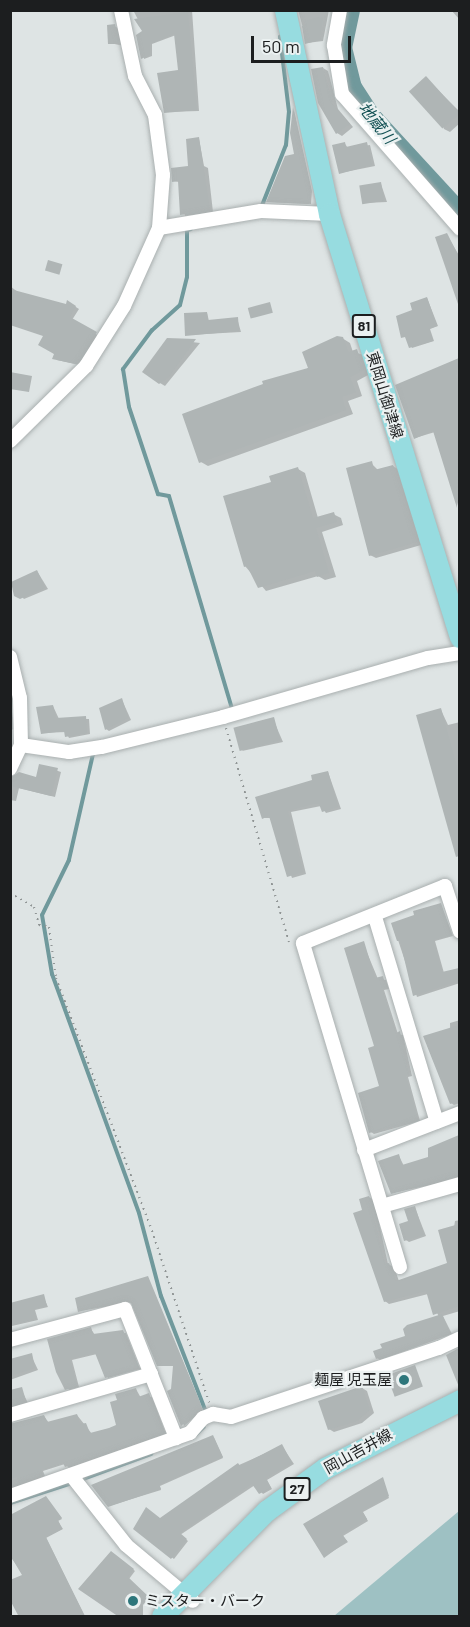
<!DOCTYPE html>
<html>
<head>
<meta charset="utf-8">
<style>
  body { margin:0 }
  #map { position:relative; width:470px; height:1627px; overflow:hidden; background:#dee4e4; font-family:Barlow,"Noto Sans JP",sans-serif }
  div>[style] { position:absolute }
  [style*='--x'] { left:calc(var(--x)*1px); top:calc(var(--y)*1px); width:calc(var(--w)*1px); rotate:calc(var(--a)*1deg) }
  .green>* { inset:0; background:#9ec1c3 }
  .shadow>* { inset:0; background:#0003 }
  .stream>* { height:4px; margin:-2px; padding:0 2px; transform-origin:2px; border-radius:2px; background:#70999c }
  .river>* { height:24px; margin:-12px; padding:0 12px; transform-origin:12px; border-radius:12px; background:#70999c }
  .building>* { inset:0; background:#afb5b5; transform-origin:0 0 }
  .path>* { height:2px; margin-top:-1px; transform-origin:0; background:repeating-linear-gradient(90deg,#909595 0 1.5px,transparent 0 6px) }
  .roads { filter:drop-shadow(0 0 2px #a9afaf) drop-shadow(0 0 2px #a9afaf) }
  .minor>* { height:14px; margin:-7px; padding:0 7px; transform-origin:7px; border-radius:7px; background:#fff }
  .primary>* { height:21px; margin:-10.5px; padding:0 10.5px; transform-origin:10.5px; border-radius:10.5px; background:#97dce0 }
  .dots>* { width:16px; height:16px; translate:-50% -50%; box-sizing:border-box; border:3px solid #ebf1f1; border-radius:50% }
  span { translate:-50% -50%; white-space:nowrap; text-align:center; line-height:1.15; -webkit-text-stroke:4.5px #ebf1f1; paint-order:stroke }
  .shield-label span { padding:2px 4px; background:#ebf1f1; border:2px solid; border-radius:4px; -webkit-text-stroke-width:0 }
  .shield-label { font-size:14px; color:#1c1e1f; font-weight:700 }
  .street-label { font-size:15px; color:#1c1e1f }
  .poi-label { font-size:15px; color:#1c1e1f }
  .right { translate:-100% -50%; text-align:right }
  .left { translate:0 -50%; text-align:left }
  .water-label { font-size:16px; color:#145255; font-style:italic }
  .frame { position:absolute; inset:0; border:12px solid #1c1e1f; pointer-events:none }
  .scale { position:absolute; left:251px; top:36px; width:100px; height:27px; box-sizing:border-box; border:3px solid #1c1e1f; border-top:0; padding-left:8px; font-size:18px; line-height:21px; white-space:nowrap; color:#1c1e1f; -webkit-text-stroke:4px #ebf1f1; paint-order:stroke }
</style>
</head>
<body>
<div id="map">
  <div class="green">
    <i style="clip-path:polygon(459px 1511px,459px 1616px,334px 1616px)"></i>
  </div>
  <div class="shadow">
    <i style="clip-path:polygon(133px 10px,192px 10px,199px 111px,165px 112px,158px 74px,179px 72px,176px 35px,152px 44px,152px 56px,144px 59px,144px 31px)"></i>
    <i style="clip-path:polygon(298px 10px,329px 10px,323px 41px,307px 43px)"></i>
    <i style="clip-path:polygon(451px 10px,460px 10px,460px 20px)"></i>
    <i style="clip-path:polygon(114px 26px,120px 29px,124px 46px,110px 43px)"></i>
    <i style="clip-path:polygon(323px 68px,328px 71px,338px 109px,353px 127px,342px 136px,337px 133px)"></i>
    <i style="clip-path:polygon(426px 78px,460px 112px,460px 123px,450px 132px,444px 129px)"></i>
    <i style="clip-path:polygon(294px 110px,312px 191px,311px 204px,269px 202px,296px 155px,292px 133px)"></i>
    <i style="clip-path:polygon(199px 139px,204px 166px,208px 168px,213px 212px,185px 216px,179px 182px,173px 181px,190px 168px)"></i>
    <i style="clip-path:polygon(345px 144px,348px 148px,370px 145px,375px 166px,340px 173px)"></i>
    <i style="clip-path:polygon(381px 184px,387px 202px,365px 203px)"></i>
    <i style="clip-path:polygon(447px 235px,460px 257px,460px 303px,437px 238px)"></i>
    <i style="clip-path:polygon(10px 286px,19px 293px,66px 305px,68px 302px,79px 309px,72px 320px,99px 336px,79px 365px,57px 360px,45px 336px,10px 323px)"></i>
    <i style="clip-path:polygon(427px 298px,438px 326px,430px 329px,434px 341px,412px 348px,407px 337px,402px 337px,414px 311px)"></i>
    <i style="clip-path:polygon(207px 313px,209px 321px,237px 318px,241px 332px,187px 335px)"></i>
    <i style="clip-path:polygon(342px 338px,350px 343px,353px 352px,364px 355px,370px 374px,357px 381px,362px 396px,348px 401px,353px 414px,208px 466px,201px 462px)"></i>
    <i style="clip-path:polygon(168px 339px,200px 343px,165px 386px,160px 383px)"></i>
    <i style="clip-path:polygon(460px 358px,460px 512px,435px 432px,415px 438px,397px 386px)"></i>
    <i style="clip-path:polygon(371px 463px,378px 470px,393px 466px,399px 470px,421px 545px,376px 558px,370px 555px)"></i>
    <i style="clip-path:polygon(298px 469px,305px 473px,318px 518px,333px 514px,341px 518px,343px 525px,322px 532px,336px 577px,325px 580px,318px 576px,266px 591px,245px 566px,273px 483px)"></i>
    <i style="clip-path:polygon(37px 571px,48px 589px,24px 599px,10px 584px)"></i>
    <i style="clip-path:polygon(122px 700px,131px 720px,109px 731px,106px 729px)"></i>
    <i style="clip-path:polygon(10px 701px,15px 729px,10px 730px)"></i>
    <i style="clip-path:polygon(53px 706px,59px 719px,89px 719px,90px 734px,69px 738px,66px 732px,42px 733px)"></i>
    <i style="clip-path:polygon(441px 710px,448px 725px,460px 722px,460px 859px,418px 716px)"></i>
    <i style="clip-path:polygon(273px 719px,283px 742px,242px 751px)"></i>
    <i style="clip-path:polygon(40px 765px,61px 772px,55px 797px,19px 788px,16px 801px,10px 800px,10px 777px,19px 774px,37px 779px)"></i>
    <i style="clip-path:polygon(328px 772px,341px 809px,326px 813px,321px 806px,291px 812px,306px 874px,292px 878px,271px 818px,263px 818px)"></i>
    <i style="clip-path:polygon(441px 905px,453px 936px,435px 941px,444px 973px,460px 969px,460px 983px,417px 997px,398px 940px)"></i>
    <i style="clip-path:polygon(363px 943px,378px 979px,386px 980px,389px 989px,384px 990px,398px 1034px,403px 1035px,412px 1076px,408px 1077px,420px 1121px,374px 1134px,371px 1132px,380px 1087px)"></i>
    <i style="clip-path:polygon(460px 1020px,460px 1103px,454px 1105px,451px 1103px,450px 1023px)"></i>
    <i style="clip-path:polygon(460px 1136px,460px 1179px,392px 1193px,399px 1156px,404px 1166px,430px 1158px,430px 1149px)"></i>
    <i style="clip-path:polygon(369px 1197px,374px 1200px,388px 1264px,394px 1267px,399px 1281px,448px 1264px,455px 1221px,460px 1220px,460px 1311px,443px 1316px,452px 1334px,380px 1360px,377px 1358px,439px 1317px,428px 1294px,389px 1304px,385px 1301px,364px 1211px)"></i>
    <i style="clip-path:polygon(415px 1208px,426px 1236px,409px 1242px,406px 1240px)"></i>
    <i style="clip-path:polygon(148px 1278px,201px 1405px,203px 1410px,184px 1426px,172px 1391px,175px 1366px,159px 1365px,133px 1302px,80px 1311px)"></i>
    <i style="clip-path:polygon(43px 1296px,48px 1307px,35px 1310px,38px 1320px,12px 1326px,10px 1331px,10px 1306px)"></i>
    <i style="clip-path:polygon(91px 1329px,95px 1335px,126px 1333px,140px 1369px,108px 1378px,97px 1354px,72px 1360px,79px 1387px,69px 1390px,57px 1371px)"></i>
    <i style="clip-path:polygon(31px 1355px,38px 1370px,10px 1380px,10px 1361px)"></i>
    <i style="clip-path:polygon(362px 1388px,367px 1391px,374px 1413px,362px 1423px,334px 1432px,329px 1429px)"></i>
    <i style="clip-path:polygon(136px 1389px,141px 1398px,152px 1397px,166px 1434px,69px 1468px,65px 1464px,43px 1471px,45px 1476px,10px 1491px,10px 1424px,44px 1416px,49px 1423px,77px 1415px,92px 1434px,118px 1426px,119px 1401px)"></i>
    <i style="clip-path:polygon(22px 1391px,28px 1403px,10px 1411px,10px 1394px)"></i>
    <i style="clip-path:polygon(214px 1438px,223px 1458px,160px 1486px,161px 1490px,109px 1506px)"></i>
    <i style="clip-path:polygon(282px 1446px,294px 1464px,267px 1480px,272px 1489px,263px 1494px,255px 1485px,180px 1535px,188px 1541px,174px 1559px,135px 1529px,161px 1520px,239px 1465px)"></i>
    <i style="clip-path:polygon(382px 1479px,389px 1498px,363px 1512px,368px 1521px,343px 1536px,348px 1542px,325px 1556px)"></i>
    <i style="clip-path:polygon(47px 1499px,62px 1519px,58px 1521px,63px 1529px,46px 1538px,85px 1616px,21px 1616px,24px 1575px,10px 1556px,10px 1516px)"></i>
    <i style="clip-path:polygon(111px 1553px,135px 1571px,129px 1579px,149px 1598px,143px 1605px,143px 1615px,138px 1615px)"></i>
  </div>
  <div class="stream">
    <i style="--x:261;--y:208;--w:68;--a:-68.4"></i>
    <i style="--x:286;--y:145;--w:33;--a:-85"></i>
    <i style="--x:289;--y:112;--w:76;--a:-96.8"></i>
    <i style="--x:191;--y:229;--w:4;--a:166"></i>
    <i style="--x:187;--y:230;--w:47;--a:90"></i>
    <i style="--x:187;--y:277;--w:29;--a:104"></i>
    <i style="--x:180;--y:305;--w:38;--a:138"></i>
    <i style="--x:152;--y:330;--w:49;--a:126.6"></i>
    <i style="--x:123;--y:369;--w:38;--a:81"></i>
    <i style="--x:129;--y:407;--w:92;--a:71.6"></i>
    <i style="--x:158;--y:494;--w:11;--a:10"></i>
    <i style="--x:169;--y:496;--w:225;--a:73.5"></i>
    <i style="--x:93;--y:754;--w:109;--a:102.8"></i>
    <i style="--x:69;--y:860;--w:61;--a:116.1"></i>
    <i style="--x:42;--y:915;--w:60;--a:80.4"></i>
    <i style="--x:52;--y:974;--w:254;--a:70"></i>
    <i style="--x:139;--y:1213;--w:86;--a:75.2"></i>
    <i style="--x:161;--y:1296;--w:124;--a:68.8"></i>
    <i style="--x:192;--y:1438;--w:16;--a:-43"></i>
    <i style="--x:80;--y:1480;--w:76;--a:-20.1"></i>
    <i style="--x:10;--y:1503;--w:65;--a:-17.9"></i>
  </div>
  <div class="river">
    <i style="--x:348;--y:10;--w:39;--a:102"></i>
    <i style="--x:340;--y:48;--w:41;--a:76"></i>
    <i style="--x:350;--y:88;--w:33;--a:57"></i>
    <i style="--x:368;--y:116;--w:136;--a:47.4"></i>
  </div>
  <div class="building">
    <i style="clip-path:polygon(188px 12px,197px 110px,164px 113px,157px 73px,178px 70px,174px 34px,150px 44px,150px 55px,141px 59px,136px 35px,142px 31px,134px 19px)"></i>
    <i style="clip-path:polygon(318px 17px,323px 18px,320px 40px,305px 44px,302px 26px,305px 26px,304px 21px)"></i>
    <i style="clip-path:polygon(115px 24px,119px 44px,108px 44px,107px 25px)"></i>
    <i style="clip-path:polygon(323px 67px,333px 105px,350px 124px,336px 134px,318px 103px,311px 69px)"></i>
    <i style="left:426px;top:76px;width:50px;height:23px;rotate:48deg"></i>
    <i style="clip-path:polygon(293px 107px,311px 189px,309px 204px,266px 202px,285px 156px,294px 154px,290px 133px)"></i>
    <i style="clip-path:polygon(199px 137px,210px 210px,180px 215px,178px 181px,172px 182px,171px 168px,188px 166px,186px 139px)"></i>
    <i style="clip-path:polygon(345px 142px,346px 147px,367px 142px,372px 165px,339px 174px,332px 145px)"></i>
    <i style="left:381px;top:182px;width:19px;height:22px;rotate:81deg"></i>
    <i style="clip-path:polygon(447px 233px,459px 257px,458px 304px,435px 237px)"></i>
    <i style="left:48px;top:260px;width:15px;height:11px;rotate:16deg"></i>
    <i style="clip-path:polygon(10px 289px,66px 304px,67px 300px,76px 306px,70px 317px,97px 332px,76px 364px,52px 359px,54px 354px,38px 345px,43px 336px,10px 325px)"></i>
    <i style="clip-path:polygon(427px 297px,437px 326px,429px 329px,433px 341px,409px 348px,405px 337px,401px 338px,396px 316px,412px 310px,410px 303px)"></i>
    <i style="left:270px;top:302px;width:11px;height:23px;rotate:75deg"></i>
    <i style="clip-path:polygon(207px 312px,208px 320px,238px 317px,239px 331px,185px 336px,184px 313px)"></i>
    <i style="clip-path:polygon(337px 336px,343px 337px,348px 352px,357px 349px,364px 370px,350px 377px,356px 392px,342px 397px,346px 410px,199px 463px,182px 414px,263px 384px,262px 381px,308px 368px,302px 352px)"></i>
    <i style="clip-path:polygon(167px 338px,196px 339px,169px 377px,159px 384px,142px 372px)"></i>
    <i style="clip-path:polygon(459px 358px,456px 377px,459px 391px,457px 508px,433px 431px,414px 439px,395px 385px)"></i>
    <i style="clip-path:polygon(10px 372px,32px 376px,29px 392px,10px 389px)"></i>
    <i style="clip-path:polygon(372px 461px,374px 470px,393px 465px,417px 542px,369px 556px,346px 468px)"></i>
    <i style="clip-path:polygon(298px 467px,313px 518px,334px 512px,337px 522px,316px 528px,329px 573px,317px 577px,315px 571px,258px 588px,247px 566px,244px 567px,223px 496px,271px 482px,269px 476px)"></i>
    <i style="clip-path:polygon(37px 570px,45px 588px,20px 599px,14px 596px,11px 582px)"></i>
    <i style="clip-path:polygon(122px 698px,128px 718px,105px 730px,99px 708px)"></i>
    <i style="clip-path:polygon(53px 705px,56px 718px,86px 716px,87px 733px,65px 737px,64px 731px,41px 734px,36px 707px)"></i>
    <i style="clip-path:polygon(441px 708px,459px 774px,459px 856px,456px 857px,416px 715px)"></i>
    <i style="left:274px;top:717px;width:24px;height:42px;rotate:75deg"></i>
    <i style="clip-path:polygon(39px 764px,58px 768px,51px 796px,10px 786px,10px 778px,19px 772px,36px 777px)"></i>
    <i style="clip-path:polygon(328px 771px,338px 807px,322px 812px,319px 804px,313px 804px,288px 811px,303px 872px,287px 877px,269px 816px,262px 819px,255px 797px,312px 780px,311px 775px)"></i>
    <i style="clip-path:polygon(441px 903px,452px 935px,434px 940px,442px 972px,459px 968px,459px 981px,413px 996px,400px 941px,397px 941px,391px 923px,414px 915px,413px 911px)"></i>
    <i style="clip-path:polygon(364px 941px,375px 978px,383px 976px,386px 987px,382px 989px,392px 1021px,396px 1033px,400px 1031px,409px 1075px,406px 1076px,418px 1120px,369px 1133px,358px 1093px,379px 1086px,368px 1048px,374px 1046px,344px 948px)"></i>
    <i style="clip-path:polygon(459px 1025px,459px 1051px,455px 1052px,459px 1068px,459px 1101px,450px 1104px,423px 1036px)"></i>
    <i style="clip-path:polygon(459px 1135px,459px 1175px,391px 1194px,378px 1161px,399px 1154px,402px 1165px,428px 1157px,428px 1148px)"></i>
    <i style="clip-path:polygon(369px 1196px,385px 1264px,389px 1263px,396px 1281px,447px 1263px,438px 1230px,459px 1224px,459px 1306px,433px 1315px,426px 1291px,384px 1302px,353px 1213px,362px 1210px,359px 1199px)"></i>
    <i style="clip-path:polygon(415px 1206px,424px 1235px,404px 1241px,399px 1224px,408px 1221px,404px 1209px)"></i>
    <i style="clip-path:polygon(148px 1276px,200px 1402px,201px 1409px,181px 1426px,167px 1391px,171px 1389px,173px 1366px,157px 1366px,131px 1303px,123px 1300px,78px 1312px,75px 1298px)"></i>
    <i style="clip-path:polygon(44px 1294px,47px 1306px,34px 1309px,36px 1319px,10px 1325px,10px 1303px)"></i>
    <i style="clip-path:polygon(442px 1314px,450px 1333px,376px 1359px,373px 1351px,382px 1348px,380px 1344px,405px 1336px,403px 1329px,407px 1325px)"></i>
    <i style="clip-path:polygon(91px 1327px,93px 1334px,123px 1330px,139px 1368px,105px 1378px,95px 1353px,70px 1359px,77px 1386px,65px 1390px,56px 1372px,47px 1339px)"></i>
    <i style="clip-path:polygon(459px 1348px,459px 1387px,446px 1355px)"></i>
    <i style="clip-path:polygon(32px 1353px,35px 1368px,10px 1376px,10px 1359px)"></i>
    <i style="left:415px;top:1365px;width:23px;height:30px;rotate:70deg"></i>
    <i style="clip-path:polygon(362px 1386px,370px 1410px,357px 1421px,328px 1430px,318px 1401px)"></i>
    <i style="clip-path:polygon(22px 1387px,26px 1401px,10px 1405px,10px 1390px)"></i>
    <i style="clip-path:polygon(136px 1388px,138px 1397px,149px 1393px,164px 1433px,65px 1467px,63px 1463px,41px 1470px,43px 1475px,19px 1483px,17px 1477px,10px 1479px,10px 1424px,44px 1415px,47px 1422px,77px 1414px,80px 1424px,86px 1423px,90px 1433px,109px 1428px,116px 1425px,110px 1402px,117px 1400px,115px 1394px)"></i>
    <i style="clip-path:polygon(213px 1435px,223px 1457px,159px 1485px,161px 1489px,108px 1507px,91px 1485px)"></i>
    <i style="clip-path:polygon(282px 1444px,292px 1463px,266px 1478px,271px 1488px,259px 1494px,252px 1484px,180px 1533px,187px 1539px,171px 1559px,133px 1529px,146px 1507px,160px 1518px,238px 1463px,240px 1466px)"></i>
    <i style="clip-path:polygon(383px 1477px,389px 1496px,362px 1511px,367px 1519px,342px 1534px,347px 1541px,324px 1558px,303px 1524px)"></i>
    <i style="clip-path:polygon(46px 1496px,62px 1518px,58px 1520px,62px 1529px,46px 1537px,85px 1617px,19px 1617px,10px 1600px,10px 1580px,22px 1575px,10px 1555px,10px 1515px)"></i>
    <i style="clip-path:polygon(111px 1551px,134px 1569px,128px 1577px,149px 1597px,142px 1604px,143px 1617px,119px 1617px,78px 1589px)"></i>
  </div>
  <div class="path">
    <i style="--x:226;--y:728;--w:223;--a:73.6"></i>
    <i style="--x:10;--y:893;--w:28;--a:30"></i>
    <i style="--x:34;--y:907;--w:19;--a:74"></i>
    <i style="--x:39;--y:925;--w:10;--a:11"></i>
    <i style="--x:49;--y:927;--w:51;--a:82.2"></i>
    <i style="--x:56;--y:978;--w:264;--a:69.2"></i>
    <i style="--x:150;--y:1225;--w:187;--a:71.6"></i>
  </div>
  <div class="roads">
    <div class="minor">
      <i style="--x:340;--y:10;--w:36;--a:100"></i>
      <i style="--x:334;--y:45;--w:50;--a:80.7"></i>
      <i style="--x:342;--y:94;--w:179;--a:48.8"></i>
      <i style="--x:159;--y:228;--w:103;--a:-9.5"></i>
      <i style="--x:261;--y:211;--w:68;--a:2.5"></i>
      <i style="--x:10;--y:441;--w:107;--a:-44.6"></i>
      <i style="--x:86;--y:366;--w:71;--a:-57.7"></i>
      <i style="--x:124;--y:306;--w:85;--a:-65.8"></i>
      <i style="--x:159;--y:228;--w:53;--a:-85.7"></i>
      <i style="--x:163;--y:175;--w:61;--a:-97.6"></i>
      <i style="--x:155;--y:115;--w:44;--a:-117.1"></i>
      <i style="--x:135;--y:76;--w:67;--a:-102"></i>
      <i style="--x:10;--y:657;--w:42;--a:76.3"></i>
      <i style="--x:20;--y:698;--w:47;--a:88.8"></i>
      <i style="--x:21;--y:745;--w:26;--a:115"></i>
      <i style="--x:21;--y:745;--w:49;--a:8.3"></i>
      <i style="--x:69;--y:752;--w:33;--a:-9"></i>
      <i style="--x:102;--y:747;--w:125;--a:-13.9"></i>
      <i style="--x:223;--y:717;--w:213;--a:-16.1"></i>
      <i style="--x:428;--y:658;--w:32;--a:-9"></i>
      <i style="--x:375;--y:917;--w:214;--a:73.2"></i>
      <i style="--x:364;--y:1150;--w:103;--a:-21.1"></i>
      <i style="--x:382;--y:1206;--w:81;--a:-15.8"></i>
      <i style="--x:400;--y:1267;--w:338;--a:-106.7"></i>
      <i style="--x:303;--y:943;--w:153;--a:-21.9"></i>
      <i style="--x:445;--y:886;--w:48;--a:71.9"></i>
      <i style="--x:10;--y:1340;--w:119;--a:-15.1"></i>
      <i style="--x:125;--y:1309;--w:139;--a:68.4"></i>
      <i style="--x:10;--y:1415;--w:147;--a:-16.2"></i>
      <i style="--x:71;--y:1475;--w:89;--a:51.8"></i>
      <i style="--x:126;--y:1545;--w:87;--a:39.9"></i>
      <i style="--x:10;--y:1496;--w:191;--a:-19.3"></i>
      <i style="--x:190;--y:1433;--w:20;--a:-49"></i>
      <i style="--x:203;--y:1418;--w:11;--a:-22"></i>
      <i style="--x:213;--y:1414;--w:18;--a:9"></i>
      <i style="--x:231;--y:1417;--w:219;--a:-18.4"></i>
      <i style="--x:439;--y:1348;--w:23;--a:-25"></i>
    </div>
    <div class="primary">
      <i style="--x:285;--y:10;--w:209;--a:77.8"></i>
      <i style="--x:329;--y:214;--w:443;--a:72.8"></i>
      <i style="--x:162;--y:1616;--w:148;--a:-45.3"></i>
      <i style="--x:266;--y:1511;--w:73;--a:-36.1"></i>
      <i style="--x:325;--y:1468;--w:151;--a:-26.7"></i>
    </div>
  </div>
  <div class="dots">
    <i style="left:404px;top:1380px;background:#2d767b"></i>
    <i style="left:133px;top:1601px;background:#2d767b"></i>
  </div>
  <div class="shield-label">
    <span style="left:364px;top:326px">81</span>
    <span style="left:297px;top:1489px">27</span>
  </div>
  <div class="street-label">
    <span style="left:385px;top:395px;rotate:73deg">東岡山御津線</span>
    <span style="left:358px;top:1451px;rotate:-29deg">岡山吉井線</span>
  </div>
  <div class="poi-label">
    <span class="right" style="left:392px;top:1380px">麺屋 児玉屋</span>
    <span class="left" style="left:145px;top:1601px">ミスター・バーク</span>
  </div>
  <div class="water-label">
    <span style="left:377px;top:123px;rotate:51deg">地蔵川</span>
  </div>
  <div class="frame"></div>
  <div class="scale">50 m</div>
</div>
</body>
</html>
